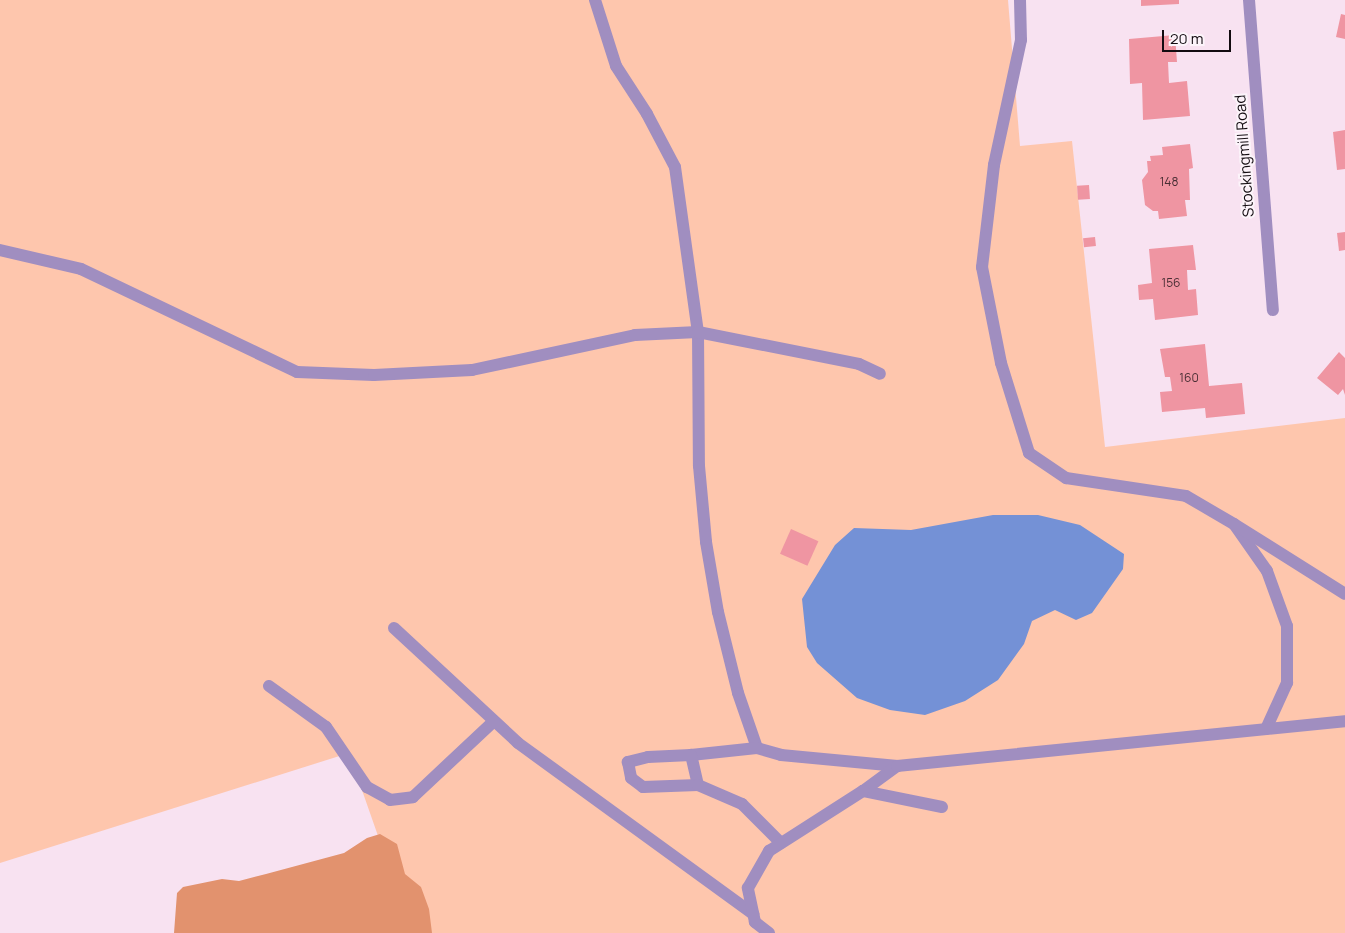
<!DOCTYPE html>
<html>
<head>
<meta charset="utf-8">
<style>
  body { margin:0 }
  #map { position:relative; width:1345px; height:933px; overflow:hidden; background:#f8e2f1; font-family:Manrope,sans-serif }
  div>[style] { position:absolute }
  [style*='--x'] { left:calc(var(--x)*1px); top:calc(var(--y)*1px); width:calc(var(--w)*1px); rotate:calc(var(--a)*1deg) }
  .green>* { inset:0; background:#fec6ad }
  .forest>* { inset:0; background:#e2926e }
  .water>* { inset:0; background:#7491d6 }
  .building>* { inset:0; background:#ef95a2; transform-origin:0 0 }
  .service>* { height:12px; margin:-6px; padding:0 6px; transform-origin:6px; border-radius:6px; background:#a08ec0 }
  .minor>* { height:12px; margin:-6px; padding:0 6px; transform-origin:6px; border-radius:6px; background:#a08ec0 }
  span { translate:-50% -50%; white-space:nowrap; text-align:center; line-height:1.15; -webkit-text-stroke:4px #fcf4fa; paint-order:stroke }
  .number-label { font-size:12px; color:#492e34 }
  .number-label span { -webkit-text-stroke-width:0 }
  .street-label { font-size:15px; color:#120b10 }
  .scale { position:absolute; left:1162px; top:30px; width:69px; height:22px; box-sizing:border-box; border:2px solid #120b10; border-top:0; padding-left:6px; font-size:15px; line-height:18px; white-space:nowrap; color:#120b10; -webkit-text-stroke:4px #fcf4fa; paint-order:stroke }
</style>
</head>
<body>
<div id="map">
  <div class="green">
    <i style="clip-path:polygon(0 0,1008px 0,1020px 146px,1072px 141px,1105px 447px,1345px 418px,1345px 933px,412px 933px,349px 753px,0 863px)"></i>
  </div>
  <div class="forest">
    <i style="clip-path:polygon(380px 834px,397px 844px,405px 874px,421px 887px,429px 909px,432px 933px,174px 933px,177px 893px,183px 887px,222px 879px,239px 881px,266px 874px,344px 853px,367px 838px)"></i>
  </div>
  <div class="water">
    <i style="clip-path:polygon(993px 515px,1038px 515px,1080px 525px,1124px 554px,1123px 569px,1092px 613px,1076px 620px,1055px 610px,1032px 621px,1024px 644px,998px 680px,965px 701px,925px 715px,890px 710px,857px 698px,817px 663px,807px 647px,802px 599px,835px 545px,854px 528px,911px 530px)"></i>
  </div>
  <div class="building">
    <i style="clip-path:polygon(1141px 0,1179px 0,1179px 4px,1141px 6px)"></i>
    <i style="clip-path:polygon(1341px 14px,1345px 15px,1345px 39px,1336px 37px)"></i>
    <i style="clip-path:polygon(1175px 35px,1177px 62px,1168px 62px,1169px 83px,1187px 81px,1190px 116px,1143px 120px,1142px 83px,1130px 84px,1129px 39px)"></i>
    <i style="clip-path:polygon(1345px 130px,1345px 169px,1337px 170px,1333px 132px)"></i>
    <i style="clip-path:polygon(1190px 144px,1193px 168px,1189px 169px,1190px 200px,1185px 200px,1187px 216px,1159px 219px,1158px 211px,1153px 211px,1145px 205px,1142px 180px,1148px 172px,1147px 161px,1151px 161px,1150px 156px,1163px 155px,1162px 147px)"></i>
    <i style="left:1089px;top:185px;width:14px;height:12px;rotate:86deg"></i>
    <i style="clip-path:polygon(1345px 232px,1345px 250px,1339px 251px,1337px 233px)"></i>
    <i style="left:1095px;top:237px;width:9px;height:12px;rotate:84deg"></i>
    <i style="clip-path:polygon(1193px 245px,1196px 270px,1187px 270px,1188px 290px,1196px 289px,1198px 315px,1155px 320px,1153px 299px,1139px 300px,1138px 285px,1152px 283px,1149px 249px)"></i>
    <i style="clip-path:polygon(1205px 344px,1209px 386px,1242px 383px,1245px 414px,1206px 418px,1205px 408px,1162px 412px,1160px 392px,1172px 391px,1170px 377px,1165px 377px,1160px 349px)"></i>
    <i style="clip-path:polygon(1339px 352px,1345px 358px,1345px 395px,1343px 389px,1338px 395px,1317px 378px)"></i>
    <i style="left:791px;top:529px;width:30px;height:27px;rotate:24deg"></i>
  </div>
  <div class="service">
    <i style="--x:595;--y:0;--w:69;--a:72.3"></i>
    <i style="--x:616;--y:66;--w:57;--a:57.1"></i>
    <i style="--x:647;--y:114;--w:60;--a:62.2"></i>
    <i style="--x:675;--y:167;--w:167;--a:82.1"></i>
    <i style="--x:698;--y:332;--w:134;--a:89.6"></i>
    <i style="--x:699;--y:466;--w:76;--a:84.7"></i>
    <i style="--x:706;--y:542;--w:71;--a:80.3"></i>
    <i style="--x:718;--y:612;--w:83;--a:76.1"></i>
    <i style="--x:738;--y:693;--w:58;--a:70.9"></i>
    <i style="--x:757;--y:748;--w:25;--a:16"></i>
    <i style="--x:781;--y:755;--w:117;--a:5.4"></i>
    <i style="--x:1020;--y:0;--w:40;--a:88.6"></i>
    <i style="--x:1021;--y:40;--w:128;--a:102.2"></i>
    <i style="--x:994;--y:165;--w:103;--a:96.7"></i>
    <i style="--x:982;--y:267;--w:98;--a:78.8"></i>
    <i style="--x:1001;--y:363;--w:94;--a:72.7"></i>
    <i style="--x:1029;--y:453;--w:45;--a:34"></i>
    <i style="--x:1066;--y:478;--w:121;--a:8.5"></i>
    <i style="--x:1186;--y:496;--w:56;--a:30.3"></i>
    <i style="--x:0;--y:250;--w:83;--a:13.2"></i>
    <i style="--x:81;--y:269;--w:239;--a:25.5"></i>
    <i style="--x:297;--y:372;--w:77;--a:2.2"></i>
    <i style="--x:374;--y:375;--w:98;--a:-2.9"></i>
    <i style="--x:472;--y:370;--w:167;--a:-12.1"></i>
    <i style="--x:635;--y:335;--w:63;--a:-2.7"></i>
    <i style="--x:698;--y:332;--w:164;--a:11.2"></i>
    <i style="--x:859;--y:364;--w:23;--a:25"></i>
    <i style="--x:394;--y:628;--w:169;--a:42.8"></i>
    <i style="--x:518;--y:743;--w:291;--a:36"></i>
    <i style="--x:269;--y:686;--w:70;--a:35.7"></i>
    <i style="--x:326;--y:727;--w:73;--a:55.7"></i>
    <i style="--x:367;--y:787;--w:26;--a:29"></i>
    <i style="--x:390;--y:800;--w:23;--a:-7"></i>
    <i style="--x:413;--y:797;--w:111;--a:-43.2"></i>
    <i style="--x:1266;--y:729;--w:51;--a:-65.5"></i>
    <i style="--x:1287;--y:683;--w:57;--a:-90"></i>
    <i style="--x:1287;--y:626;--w:59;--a:-110"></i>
    <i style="--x:1267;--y:571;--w:57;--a:-125.1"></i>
    <i style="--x:1234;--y:524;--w:131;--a:32.2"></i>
    <i style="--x:691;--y:755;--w:66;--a:-6.1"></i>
    <i style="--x:698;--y:785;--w:31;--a:-103"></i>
    <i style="--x:691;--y:755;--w:43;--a:177.3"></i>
    <i style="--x:648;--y:757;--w:21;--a:166"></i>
    <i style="--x:628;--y:762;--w:16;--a:79"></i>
    <i style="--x:631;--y:778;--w:15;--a:37"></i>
    <i style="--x:643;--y:787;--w:55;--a:-2.1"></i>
    <i style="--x:698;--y:785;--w:48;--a:23.4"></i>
    <i style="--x:742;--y:804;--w:55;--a:45"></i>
    <i style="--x:942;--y:807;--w:81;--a:-168.6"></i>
    <i style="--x:863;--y:791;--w:42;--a:-36.3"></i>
    <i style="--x:897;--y:766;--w:450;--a:-5.7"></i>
    <i style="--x:769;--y:933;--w:18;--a:-142"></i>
    <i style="--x:755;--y:922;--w:35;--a:-102"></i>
    <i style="--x:748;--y:888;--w:43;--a:-60.4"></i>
    <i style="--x:769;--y:851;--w:112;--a:-32.6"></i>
  </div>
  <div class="minor">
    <i style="--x:1249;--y:0;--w:311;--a:85.6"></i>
  </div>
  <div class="number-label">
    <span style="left:1169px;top:182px">148</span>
    <span style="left:1171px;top:283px">156</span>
    <span style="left:1189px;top:378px">160</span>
  </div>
  <div class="street-label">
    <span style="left:1244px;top:156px;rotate:-94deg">Stockingmill Road</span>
  </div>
  <div class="scale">20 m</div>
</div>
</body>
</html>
